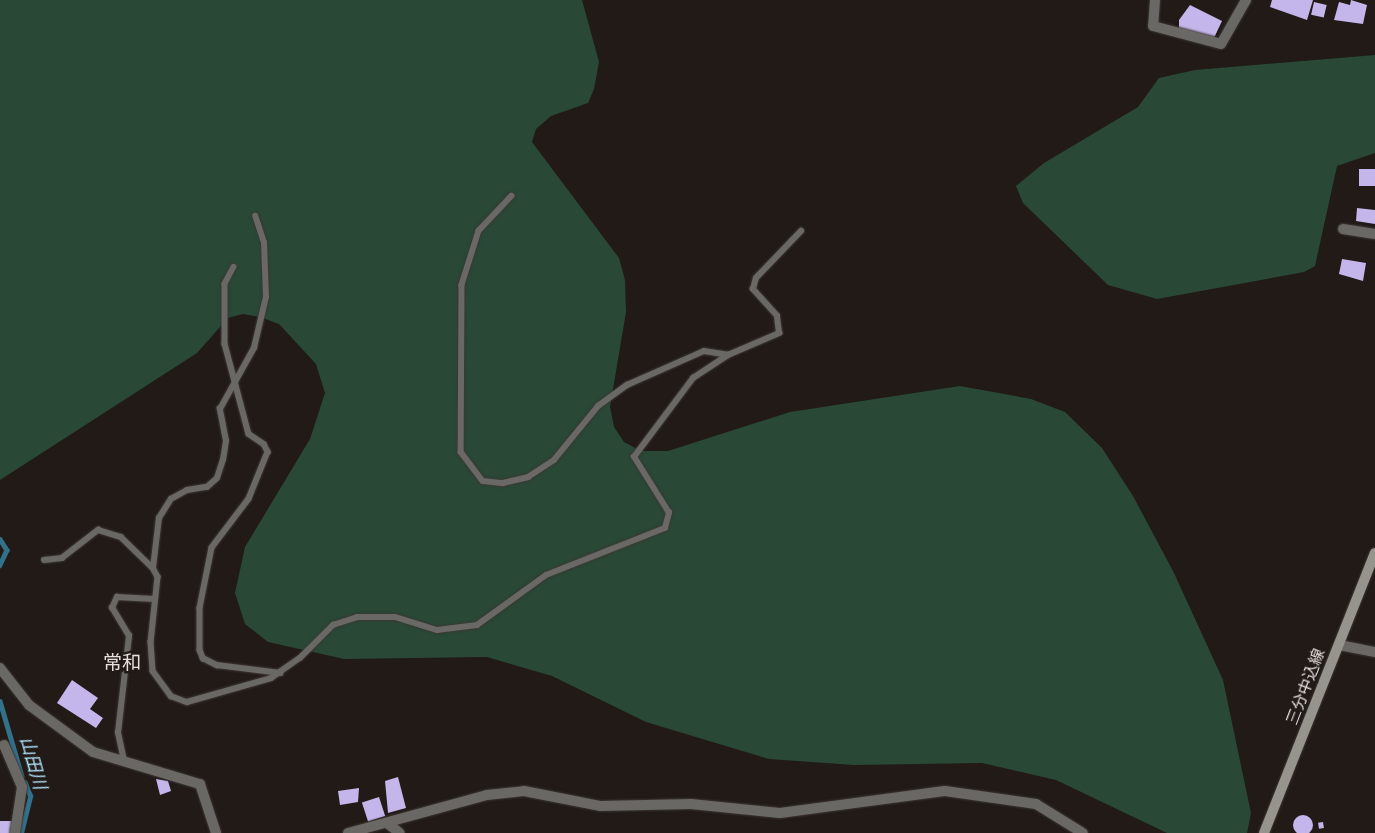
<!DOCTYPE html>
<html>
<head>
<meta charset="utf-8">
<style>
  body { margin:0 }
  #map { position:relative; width:1375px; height:833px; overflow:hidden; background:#211a17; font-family:Poppins,"Noto Sans JP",sans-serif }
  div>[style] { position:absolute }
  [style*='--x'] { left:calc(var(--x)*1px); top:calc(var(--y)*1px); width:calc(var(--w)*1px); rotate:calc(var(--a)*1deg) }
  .green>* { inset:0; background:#294835 }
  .stream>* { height:4.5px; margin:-2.25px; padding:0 2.25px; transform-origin:2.25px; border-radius:2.25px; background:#33708a }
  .building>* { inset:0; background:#c4b6eb; transform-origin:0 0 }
  .round { border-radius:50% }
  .roads { filter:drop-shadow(0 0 1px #3d3633) drop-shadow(0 0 1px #3d3633) }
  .service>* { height:5.5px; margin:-2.75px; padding:0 2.75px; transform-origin:2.75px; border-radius:2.75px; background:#6a6865 }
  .minor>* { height:10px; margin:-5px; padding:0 5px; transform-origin:5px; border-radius:5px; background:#6a6865 }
  .secondary>* { height:10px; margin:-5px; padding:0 5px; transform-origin:5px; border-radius:5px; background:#97948e }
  span { translate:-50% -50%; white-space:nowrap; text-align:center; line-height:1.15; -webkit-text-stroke:5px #211a17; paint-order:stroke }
  .street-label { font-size:16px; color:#e6e0de }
  .water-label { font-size:18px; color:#b1e4fd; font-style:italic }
  .quarter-label { font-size:19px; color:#e6e0de }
</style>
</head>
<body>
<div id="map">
  <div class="green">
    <i style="clip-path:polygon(0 0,582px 0,599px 62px,594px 89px,588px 103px,551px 116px,536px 129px,532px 142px,619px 258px,625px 280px,626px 312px,610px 407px,614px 427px,624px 442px,641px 451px,668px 451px,790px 412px,960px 386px,1031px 399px,1065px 412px,1102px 448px,1133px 496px,1174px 573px,1223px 680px,1251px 813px,1247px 833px,1167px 833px,1056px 780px,982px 763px,854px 765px,769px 759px,646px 722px,552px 676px,487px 657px,344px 659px,268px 642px,245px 624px,235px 593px,245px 547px,310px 439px,325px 393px,316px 364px,279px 324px,260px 317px,243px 314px,228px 318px,197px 353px,0 480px)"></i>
    <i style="clip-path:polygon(1375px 55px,1375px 153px,1337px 166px,1315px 266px,1304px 272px,1157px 299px,1108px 285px,1023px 203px,1016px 186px,1044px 163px,1138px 107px,1159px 78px,1195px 70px)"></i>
  </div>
  <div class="stream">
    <i style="--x:0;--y:539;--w:13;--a:58"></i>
    <i style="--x:7;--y:550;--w:17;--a:115"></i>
    <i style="--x:0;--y:701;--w:78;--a:73.7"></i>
    <i style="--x:21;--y:833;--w:38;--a:-76"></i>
    <i style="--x:30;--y:796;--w:14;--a:-111"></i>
  </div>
  <div class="building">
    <i style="clip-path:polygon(1272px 0,1313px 0,1307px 20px,1270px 7px)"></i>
    <i style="clip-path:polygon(1351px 0,1367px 5px,1363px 24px,1334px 20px,1339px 2px,1350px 5px)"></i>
    <i style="left:1314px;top:2px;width:13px;height:13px;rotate:13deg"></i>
    <i style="clip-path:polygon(1190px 5px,1222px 21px,1213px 40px,1179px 29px,1179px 20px)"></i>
    <i style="left:1375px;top:169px;width:17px;height:16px;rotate:90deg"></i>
    <i style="clip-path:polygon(1357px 208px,1375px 210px,1375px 224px,1356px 221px)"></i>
    <i style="clip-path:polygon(1342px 259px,1366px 263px,1363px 281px,1339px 274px)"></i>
    <i style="clip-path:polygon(72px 680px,98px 698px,90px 709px,103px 718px,96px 728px,57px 703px)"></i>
    <i style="clip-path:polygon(398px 777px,406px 808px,388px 813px,385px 781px)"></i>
    <i style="clip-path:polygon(156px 779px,168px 781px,171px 791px,160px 795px)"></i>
    <i style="clip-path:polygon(359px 788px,358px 802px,340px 805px,338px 791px)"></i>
    <i style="left:379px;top:797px;width:20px;height:18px;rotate:72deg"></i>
    <i class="round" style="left:1293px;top:815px;width:20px;height:20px"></i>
    <i style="left:0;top:821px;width:12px;height:12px"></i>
    <i style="left:1323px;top:822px;width:6px;height:5px;rotate:81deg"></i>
  </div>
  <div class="roads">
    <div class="service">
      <i style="--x:512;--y:196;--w:48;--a:133.3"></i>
      <i style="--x:479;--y:231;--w:57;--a:107.5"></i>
      <i style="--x:462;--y:285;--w:167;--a:90.3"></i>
      <i style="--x:461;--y:452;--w:36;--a:53"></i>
      <i style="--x:483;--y:481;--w:20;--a:6"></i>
      <i style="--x:503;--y:483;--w:26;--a:-13"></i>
      <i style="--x:528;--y:477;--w:31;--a:-33"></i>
      <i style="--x:554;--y:460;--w:70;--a:-50.8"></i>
      <i style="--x:598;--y:406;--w:36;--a:-36"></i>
      <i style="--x:627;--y:385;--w:84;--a:-23.8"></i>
      <i style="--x:704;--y:351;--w:24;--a:9"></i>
      <i style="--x:234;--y:267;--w:19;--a:118"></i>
      <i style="--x:225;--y:284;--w:60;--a:90"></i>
      <i style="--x:225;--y:344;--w:93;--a:75.1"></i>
      <i style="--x:249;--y:434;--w:18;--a:34"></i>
      <i style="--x:264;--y:444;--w:9;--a:63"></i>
      <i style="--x:268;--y:452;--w:51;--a:112"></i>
      <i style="--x:249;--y:499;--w:61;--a:127.1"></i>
      <i style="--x:212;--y:548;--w:61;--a:101.3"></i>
      <i style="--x:200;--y:608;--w:42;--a:90"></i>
      <i style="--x:200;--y:650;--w:9;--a:69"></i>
      <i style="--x:203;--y:658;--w:16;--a:27"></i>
      <i style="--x:217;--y:665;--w:64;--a:7.2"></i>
      <i style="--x:44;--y:560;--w:18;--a:-6"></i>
      <i style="--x:62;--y:558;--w:46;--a:-37.9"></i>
      <i style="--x:98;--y:530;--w:24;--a:17"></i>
      <i style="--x:121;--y:537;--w:45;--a:44.1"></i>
      <i style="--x:153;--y:568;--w:10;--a:61"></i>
      <i style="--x:158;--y:577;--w:65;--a:96.1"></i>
      <i style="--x:151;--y:642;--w:29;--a:86"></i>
      <i style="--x:153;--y:671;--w:31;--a:54"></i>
      <i style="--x:171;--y:696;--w:17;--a:21"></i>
      <i style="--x:187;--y:702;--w:87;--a:-15.9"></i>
      <i style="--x:271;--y:678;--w:35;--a:-35"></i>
      <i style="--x:300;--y:658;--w:47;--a:-45"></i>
      <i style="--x:333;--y:625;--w:25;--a:-18"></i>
      <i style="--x:357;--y:617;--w:38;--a:0"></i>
      <i style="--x:395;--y:617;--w:44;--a:17.2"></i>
      <i style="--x:437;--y:630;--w:40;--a:-7.1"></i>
      <i style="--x:477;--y:625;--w:85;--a:-35.9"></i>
      <i style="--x:546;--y:575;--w:128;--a:-21.6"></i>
      <i style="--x:665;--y:528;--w:16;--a:-75"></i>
      <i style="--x:669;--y:513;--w:66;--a:-122"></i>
      <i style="--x:634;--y:457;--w:99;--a:-53.2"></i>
      <i style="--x:693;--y:378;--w:42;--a:-33.3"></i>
      <i style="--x:728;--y:355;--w:56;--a:-23.3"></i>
      <i style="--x:779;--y:333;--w:17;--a:-97"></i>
      <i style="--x:777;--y:316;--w:36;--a:-132"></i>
      <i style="--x:753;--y:289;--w:11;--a:-75"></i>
      <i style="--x:756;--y:278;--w:65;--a:-46.2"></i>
      <i style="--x:153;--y:568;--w:50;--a:-83.2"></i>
      <i style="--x:159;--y:518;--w:22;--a:-58"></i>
      <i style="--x:171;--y:499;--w:18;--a:-29"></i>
      <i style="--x:187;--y:490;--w:20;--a:-9"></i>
      <i style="--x:207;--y:487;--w:13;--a:-42"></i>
      <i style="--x:217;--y:478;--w:19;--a:-72"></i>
      <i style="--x:223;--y:460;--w:19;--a:-81"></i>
      <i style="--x:226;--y:441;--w:33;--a:-101"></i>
      <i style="--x:220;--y:409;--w:70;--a:-60.9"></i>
      <i style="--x:254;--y:348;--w:52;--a:-76.8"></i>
      <i style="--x:266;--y:297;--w:54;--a:-92.1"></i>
      <i style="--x:264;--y:243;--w:28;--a:-108"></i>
      <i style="--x:124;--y:761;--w:29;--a:-102"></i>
      <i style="--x:118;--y:733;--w:98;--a:-83.5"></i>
      <i style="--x:129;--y:636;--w:33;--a:-121"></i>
      <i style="--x:112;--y:608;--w:12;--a:-66"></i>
      <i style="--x:117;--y:597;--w:37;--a:3"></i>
    </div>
    <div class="minor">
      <i style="--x:1155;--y:0;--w:26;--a:94"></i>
      <i style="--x:1153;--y:26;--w:70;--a:14.8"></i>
      <i style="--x:1221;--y:44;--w:51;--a:-60.4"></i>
      <i style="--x:1343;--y:229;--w:32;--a:9"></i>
      <i style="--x:1339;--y:645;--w:37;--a:11"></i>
      <i style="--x:0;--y:668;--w:47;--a:51.9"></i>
      <i style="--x:29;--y:705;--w:79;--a:36.3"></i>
      <i style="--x:93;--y:752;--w:112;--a:16.7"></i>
      <i style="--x:200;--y:784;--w:52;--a:71.9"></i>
      <i style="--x:4;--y:745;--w:46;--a:66.8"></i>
      <i style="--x:22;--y:787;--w:47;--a:98.7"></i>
      <i style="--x:387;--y:823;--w:16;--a:38"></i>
      <i style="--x:348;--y:833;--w:144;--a:-15.3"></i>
      <i style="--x:487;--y:795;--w:37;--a:-6"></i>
      <i style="--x:524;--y:791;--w:77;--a:11.2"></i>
      <i style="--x:600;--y:806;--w:91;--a:-1.3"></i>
      <i style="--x:691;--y:804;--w:89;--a:5.8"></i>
      <i style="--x:780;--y:813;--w:166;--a:-7.6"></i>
      <i style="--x:945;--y:791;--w:92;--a:8.1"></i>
      <i style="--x:1036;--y:804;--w:55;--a:31.7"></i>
    </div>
    <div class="secondary">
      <i style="--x:1264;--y:833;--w:301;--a:-68.4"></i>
    </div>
  </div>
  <div class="street-label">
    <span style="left:1306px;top:687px;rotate:-69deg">三分中込線</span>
  </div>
  <div class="water-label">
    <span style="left:33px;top:763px;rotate:74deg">山田川</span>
  </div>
  <div class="quarter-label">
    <span style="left:122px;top:663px">常和</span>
  </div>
</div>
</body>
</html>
